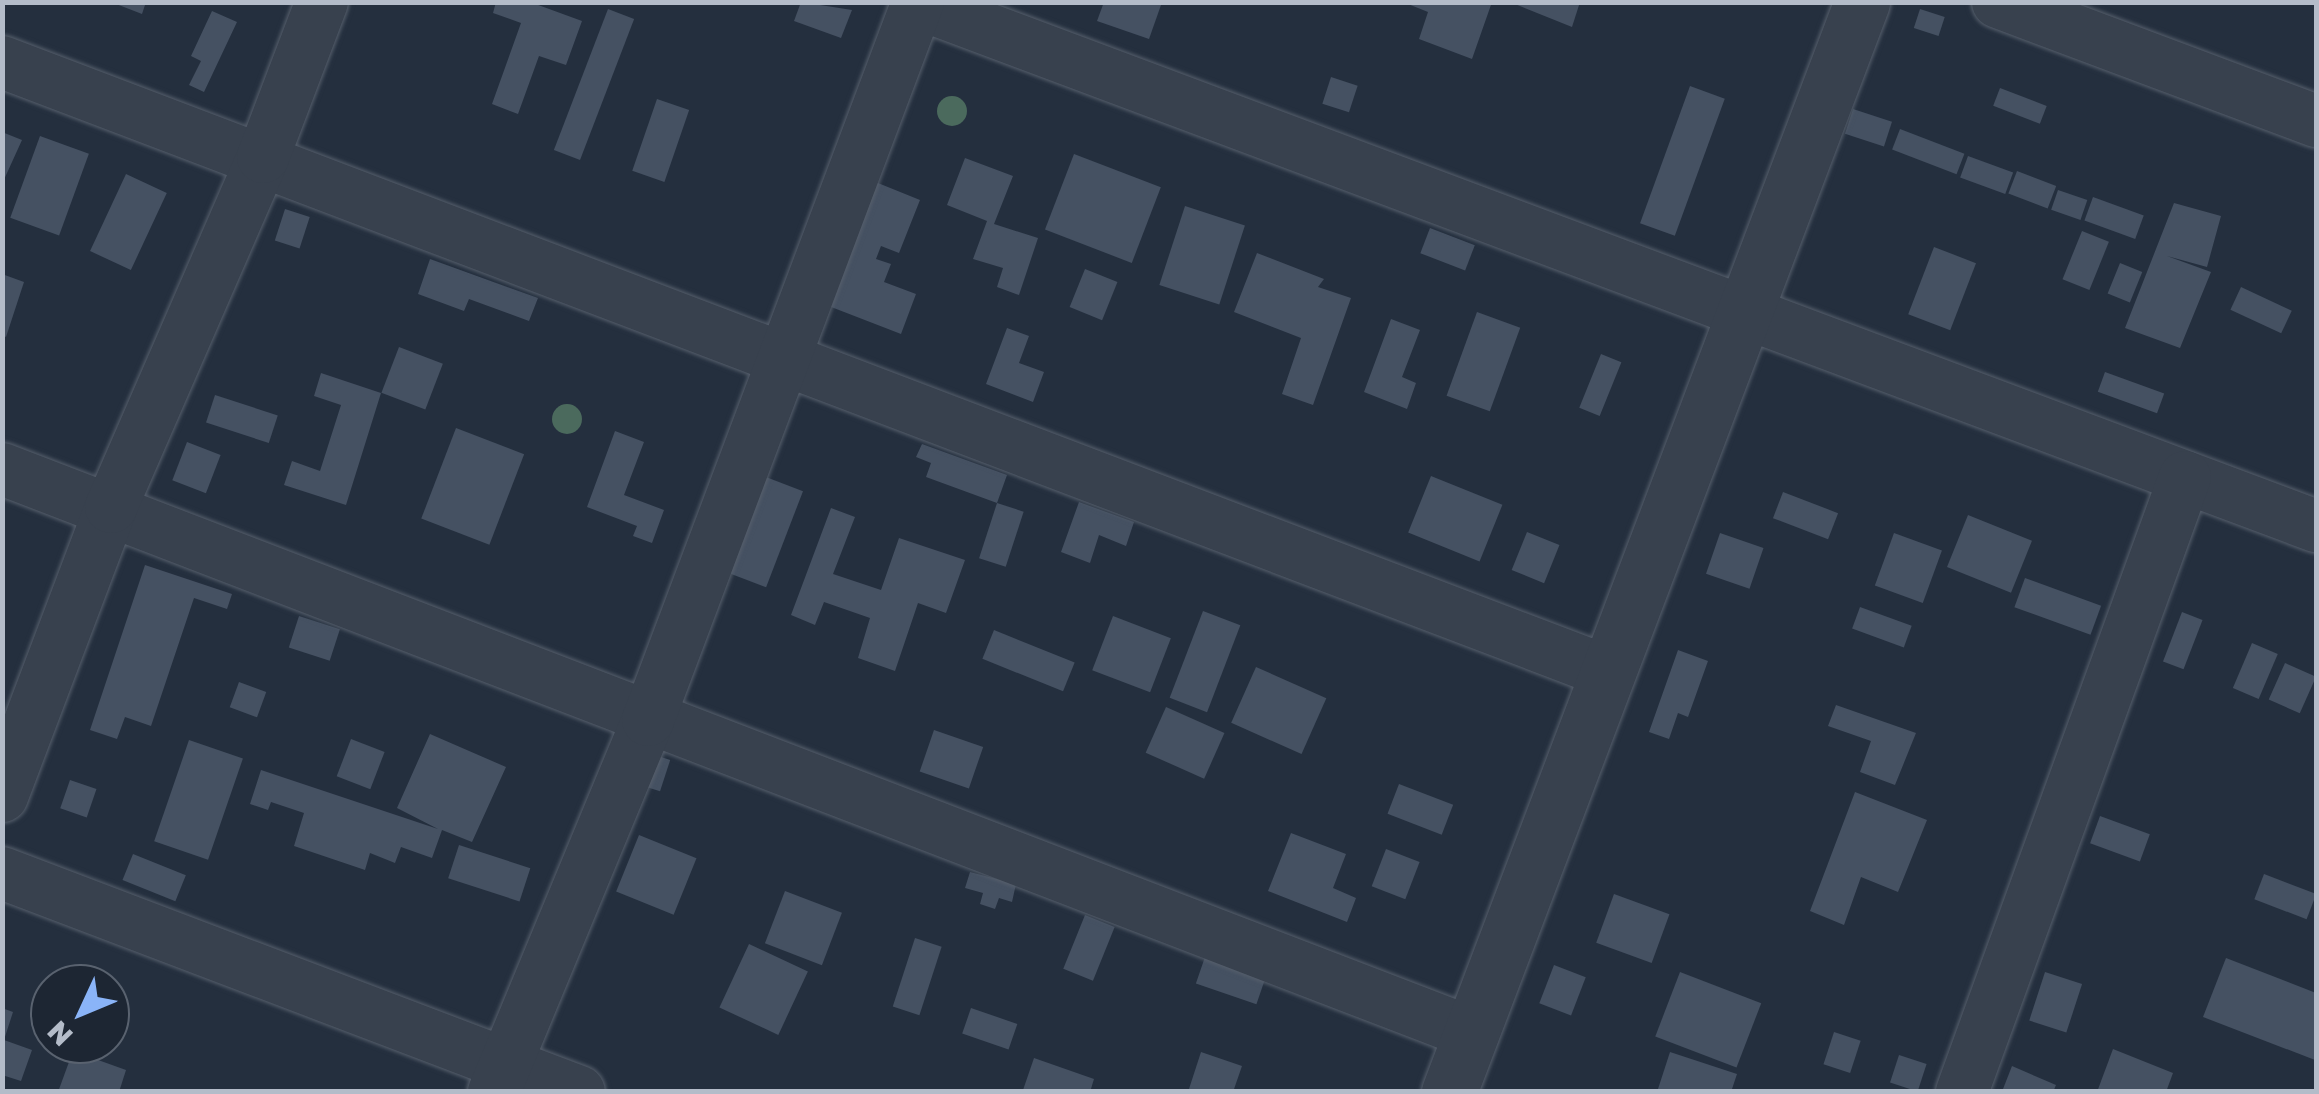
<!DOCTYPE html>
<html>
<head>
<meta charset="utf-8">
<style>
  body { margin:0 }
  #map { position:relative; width:2319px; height:1094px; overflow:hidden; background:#242f3e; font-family:"Golos Text",sans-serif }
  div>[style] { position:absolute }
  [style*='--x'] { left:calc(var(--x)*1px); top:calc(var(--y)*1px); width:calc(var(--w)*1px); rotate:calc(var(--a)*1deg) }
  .building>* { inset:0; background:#455162; transform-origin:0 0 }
  .roads { filter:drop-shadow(0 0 2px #565f6c) drop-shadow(0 0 2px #565f6c) }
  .minor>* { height:52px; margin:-26px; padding:0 26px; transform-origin:26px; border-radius:26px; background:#38414e }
  .tertiary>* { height:55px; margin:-27.5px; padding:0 27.5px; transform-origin:27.5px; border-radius:27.5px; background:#38414e }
  .trees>* { width:30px; height:30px; margin:-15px; border-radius:50%; background:#4b6a5d }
  span { translate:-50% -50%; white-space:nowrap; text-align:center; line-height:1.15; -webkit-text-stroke:10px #1d2633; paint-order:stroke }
  .frame { position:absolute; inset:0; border:5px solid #b4bcc9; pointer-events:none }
  .north { position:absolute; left:30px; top:964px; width:100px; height:100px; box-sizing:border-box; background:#1d2633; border:2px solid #59626f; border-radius:50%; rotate:226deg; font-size:28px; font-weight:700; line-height:40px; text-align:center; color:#b4bcc9 }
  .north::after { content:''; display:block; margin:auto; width:35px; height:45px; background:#8ab4f8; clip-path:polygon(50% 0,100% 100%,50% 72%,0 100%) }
</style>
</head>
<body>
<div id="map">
  <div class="building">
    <i style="clip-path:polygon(111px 2px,146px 2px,142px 14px)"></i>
    <i style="clip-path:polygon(496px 2px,530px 2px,582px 21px,566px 65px,539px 56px,518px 114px,492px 104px,521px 23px,493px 13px)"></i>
    <i style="clip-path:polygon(801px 2px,852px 10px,841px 38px,794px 21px)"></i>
    <i style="clip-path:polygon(1104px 2px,1161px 5px,1149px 39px,1097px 21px)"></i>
    <i style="clip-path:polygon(1403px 2px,1492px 2px,1472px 59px,1419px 39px,1428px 12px)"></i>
    <i style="clip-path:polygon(1510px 2px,1580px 2px,1572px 27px)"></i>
    <i style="left:608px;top:9px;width:28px;height:151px;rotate:21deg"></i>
    <i style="left:1920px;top:9px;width:26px;height:20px;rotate:18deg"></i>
    <i style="clip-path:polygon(212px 11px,237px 22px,204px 92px,189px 85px,201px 61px,191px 56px)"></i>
    <i style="left:1331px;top:77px;width:28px;height:28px;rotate:18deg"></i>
    <i style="left:1690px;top:86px;width:37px;height:146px;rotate:20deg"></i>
    <i style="left:2000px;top:88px;width:50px;height:19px;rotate:21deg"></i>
    <i style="left:657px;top:99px;width:34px;height:76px;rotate:19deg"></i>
    <i style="left:1853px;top:109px;width:41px;height:26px;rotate:18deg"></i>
    <i style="left:1900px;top:129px;width:69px;height:22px;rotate:21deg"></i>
    <i style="clip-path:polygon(2px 132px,22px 140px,2px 184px)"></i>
    <i style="left:40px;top:136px;width:52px;height:87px;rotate:20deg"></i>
    <i style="left:1074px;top:154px;width:93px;height:81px;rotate:21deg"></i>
    <i style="left:1968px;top:156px;width:48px;height:23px;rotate:20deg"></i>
    <i style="clip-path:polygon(965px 158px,1013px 176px,994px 224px,1038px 238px,1019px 295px,997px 287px,1003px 268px,973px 259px,987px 221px,947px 205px)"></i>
    <i style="left:2017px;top:171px;width:42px;height:24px;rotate:21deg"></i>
    <i style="left:126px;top:174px;width:45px;height:85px;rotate:25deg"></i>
    <i style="clip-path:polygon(873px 181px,920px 200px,899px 253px,881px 246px,876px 259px,891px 264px,884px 282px,916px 294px,901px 334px,826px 305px)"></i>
    <i style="left:2058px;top:190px;width:31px;height:21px;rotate:19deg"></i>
    <i style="left:2093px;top:197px;width:54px;height:25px;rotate:20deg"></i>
    <i style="clip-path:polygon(2174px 203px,2221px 216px,2207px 267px,2167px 256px,2211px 272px,2180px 348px,2125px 328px)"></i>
    <i style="left:1185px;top:206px;width:63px;height:83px;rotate:18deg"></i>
    <i style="left:285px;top:209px;width:26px;height:33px;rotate:18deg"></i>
    <i style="left:1430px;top:228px;width:48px;height:27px;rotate:21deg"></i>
    <i style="left:2082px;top:231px;width:29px;height:52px;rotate:22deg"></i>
    <i style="left:1934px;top:247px;width:45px;height:72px;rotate:21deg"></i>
    <i style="clip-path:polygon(1257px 253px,1324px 279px,1318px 287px,1351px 298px,1313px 405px,1282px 394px,1301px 338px,1234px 312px)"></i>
    <i style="clip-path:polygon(430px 259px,538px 298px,529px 321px,469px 299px,464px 311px,418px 294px)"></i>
    <i style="left:2120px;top:263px;width:24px;height:33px;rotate:22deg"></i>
    <i style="left:1085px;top:269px;width:35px;height:41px;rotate:22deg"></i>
    <i style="clip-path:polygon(2px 274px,24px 282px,6px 337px,2px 335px)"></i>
    <i style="left:2241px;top:287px;width:56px;height:25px;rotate:25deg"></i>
    <i style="left:1477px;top:312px;width:46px;height:89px;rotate:20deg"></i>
    <i style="clip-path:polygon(1391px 319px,1420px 330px,1402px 377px,1416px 383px,1407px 409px,1364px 392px)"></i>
    <i style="clip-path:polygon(1007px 328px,1029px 336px,1019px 363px,1044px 372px,1033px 402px,986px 384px)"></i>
    <i style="left:399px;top:347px;width:47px;height:49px;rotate:21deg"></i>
    <i style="left:1601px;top:354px;width:22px;height:58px;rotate:22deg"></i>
    <i style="left:2105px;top:372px;width:63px;height:21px;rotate:20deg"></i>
    <i style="clip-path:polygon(321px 373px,381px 393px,346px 505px,284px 485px,292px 461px,320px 471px,341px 405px,314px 396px)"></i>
    <i style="left:215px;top:395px;width:66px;height:29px;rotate:18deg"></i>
    <i style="left:456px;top:428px;width:73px;height:97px;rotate:21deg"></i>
    <i style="clip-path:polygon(615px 431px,644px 442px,624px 495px,664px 510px,652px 543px,633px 536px,637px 526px,587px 507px)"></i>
    <i style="left:187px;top:442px;width:36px;height:41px;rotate:21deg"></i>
    <i style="clip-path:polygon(922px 444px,1007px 475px,997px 503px,926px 477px,931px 463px,916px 457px)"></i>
    <i style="left:761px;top:475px;width:45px;height:103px;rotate:21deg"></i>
    <i style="left:1431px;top:476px;width:77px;height:61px;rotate:22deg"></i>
    <i style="left:1783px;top:492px;width:59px;height:28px;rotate:21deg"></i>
    <i style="clip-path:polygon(1079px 502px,1134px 522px,1126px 546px,1099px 535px,1090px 563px,1061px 552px)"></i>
    <i style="left:997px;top:503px;width:28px;height:58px;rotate:18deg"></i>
    <i style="clip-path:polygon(831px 508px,855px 517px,833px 574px,881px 590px,899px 538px,965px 560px,946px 613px,918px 603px,895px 671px,858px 658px,870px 618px,824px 602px,815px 625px,791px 615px)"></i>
    <i style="left:1968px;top:515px;width:69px;height:56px;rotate:22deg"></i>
    <i style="left:1527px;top:532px;width:35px;height:41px;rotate:22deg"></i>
    <i style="left:1720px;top:533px;width:46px;height:43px;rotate:19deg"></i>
    <i style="left:1894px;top:533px;width:51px;height:56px;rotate:20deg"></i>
    <i style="clip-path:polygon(145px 565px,232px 594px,227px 609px,194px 598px,151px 726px,125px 717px,117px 739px,90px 730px)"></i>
    <i style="left:2025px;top:578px;width:81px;height:31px;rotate:20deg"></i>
    <i style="left:1860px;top:607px;width:55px;height:23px;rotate:20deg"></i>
    <i style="left:1203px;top:611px;width:40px;height:93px;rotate:21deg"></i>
    <i style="left:2182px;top:612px;width:22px;height:53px;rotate:21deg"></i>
    <i style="left:299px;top:616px;width:43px;height:33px;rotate:18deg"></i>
    <i style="left:1113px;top:616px;width:62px;height:58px;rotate:21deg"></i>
    <i style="left:994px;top:630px;width:87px;height:31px;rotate:22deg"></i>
    <i style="left:2252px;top:643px;width:28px;height:49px;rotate:23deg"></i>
    <i style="clip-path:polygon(1678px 650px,1708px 661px,1688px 717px,1678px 713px,1669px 739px,1649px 732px)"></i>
    <i style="left:2285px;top:663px;width:34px;height:40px;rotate:24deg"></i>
    <i style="left:1256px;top:667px;width:77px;height:61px;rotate:24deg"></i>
    <i style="left:239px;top:682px;width:29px;height:27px;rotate:20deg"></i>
    <i style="clip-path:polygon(1836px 705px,1916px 733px,1895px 785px,1860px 772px,1871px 741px,1828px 726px)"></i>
    <i style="left:1166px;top:707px;width:64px;height:50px;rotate:24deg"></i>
    <i style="left:934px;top:730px;width:52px;height:44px;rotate:19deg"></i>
    <i style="clip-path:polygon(430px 734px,506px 767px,472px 842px,442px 830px,432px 858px,401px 847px,395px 863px,370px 853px,365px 870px,294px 846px,304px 813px,271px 802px,268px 810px,250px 804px,261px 770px,438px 829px,397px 808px)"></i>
    <i style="left:351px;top:739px;width:36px;height:40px;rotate:21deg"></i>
    <i style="left:189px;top:740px;width:57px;height:107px;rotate:19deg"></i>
    <i style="left:655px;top:755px;width:16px;height:33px;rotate:18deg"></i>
    <i style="left:70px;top:780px;width:28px;height:30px;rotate:19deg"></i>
    <i style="left:1399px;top:784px;width:58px;height:32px;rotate:21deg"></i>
    <i style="clip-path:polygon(1855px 792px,1927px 820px,1898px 892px,1861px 877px,1844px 925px,1810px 911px)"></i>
    <i style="left:2100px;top:816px;width:53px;height:29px;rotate:20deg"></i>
    <i style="clip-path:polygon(1291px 833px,1346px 854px,1333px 888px,1356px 898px,1347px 922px,1268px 891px)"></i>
    <i style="left:639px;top:835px;width:62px;height:61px;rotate:22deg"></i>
    <i style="left:459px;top:845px;width:75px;height:35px;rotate:18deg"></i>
    <i style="left:1386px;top:849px;width:36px;height:40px;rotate:21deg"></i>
    <i style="left:133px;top:854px;width:57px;height:28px;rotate:22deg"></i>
    <i style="clip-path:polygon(970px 872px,1016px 884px,1012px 902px,999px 898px,995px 909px,980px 904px,983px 893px,965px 888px)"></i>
    <i style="left:2264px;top:874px;width:56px;height:27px;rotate:21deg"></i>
    <i style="left:785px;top:891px;width:61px;height:56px;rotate:21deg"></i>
    <i style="left:1614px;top:894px;width:59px;height:52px;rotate:20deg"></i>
    <i style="left:1085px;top:915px;width:32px;height:58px;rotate:22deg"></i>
    <i style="left:915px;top:938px;width:28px;height:72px;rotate:18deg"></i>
    <i style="left:749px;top:944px;width:65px;height:70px;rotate:25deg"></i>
    <i style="left:1205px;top:957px;width:64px;height:28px;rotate:19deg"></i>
    <i style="clip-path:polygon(2226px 958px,2316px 993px,2315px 1060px,2203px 1017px)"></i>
    <i style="left:1554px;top:965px;width:34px;height:41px;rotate:21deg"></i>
    <i style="left:1680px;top:972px;width:87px;height:69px;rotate:21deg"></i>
    <i style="left:2045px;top:972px;width:39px;height:51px;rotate:18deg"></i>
    <i style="clip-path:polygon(2px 1008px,13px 1012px,4px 1040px,32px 1050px,21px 1081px,2px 1075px)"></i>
    <i style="left:971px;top:1008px;width:49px;height:27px;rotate:19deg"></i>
    <i style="left:1834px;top:1032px;width:28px;height:34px;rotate:18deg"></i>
    <i style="clip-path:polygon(2113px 1049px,2173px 1073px,2166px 1092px,2097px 1092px)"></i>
    <i style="clip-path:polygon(73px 1051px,126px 1070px,119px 1092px,58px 1092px)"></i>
    <i style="clip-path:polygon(1201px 1052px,1242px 1066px,1233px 1092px,1188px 1092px)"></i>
    <i style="clip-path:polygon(1670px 1052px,1737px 1074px,1731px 1092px,1658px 1089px)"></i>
    <i style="left:1899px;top:1055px;width:29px;height:29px;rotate:18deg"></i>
    <i style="clip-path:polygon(1034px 1058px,1094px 1079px,1090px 1092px,1023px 1090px)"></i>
    <i style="clip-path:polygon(2012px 1066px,2056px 1085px,2053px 1092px,2003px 1089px)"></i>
  </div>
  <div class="roads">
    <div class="minor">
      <i style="--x:915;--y:2;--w:1496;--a:20.51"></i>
      <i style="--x:1998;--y:2;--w:340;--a:20.5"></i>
      <i style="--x:2;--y:62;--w:1718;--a:20.8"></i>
      <i style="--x:2;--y:469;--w:1574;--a:21"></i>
      <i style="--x:2;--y:796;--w:309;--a:-69.3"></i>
      <i style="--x:111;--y:507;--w:382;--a:-66.5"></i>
      <i style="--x:263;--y:157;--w:166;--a:-69.2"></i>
      <i style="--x:2;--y:873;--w:617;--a:20.78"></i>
      <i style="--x:494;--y:1092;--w:403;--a:-67.5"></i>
      <i style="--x:648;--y:720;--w:767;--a:-69.39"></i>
      <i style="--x:1962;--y:1092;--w:654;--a:-70.07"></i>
    </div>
    <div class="tertiary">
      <i style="--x:1449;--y:1092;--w:1166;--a:-69.25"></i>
    </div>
  </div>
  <div class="trees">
    <i style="left:952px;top:111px"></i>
    <i style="left:567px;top:419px"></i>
  </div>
  <div class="frame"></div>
  <div class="north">N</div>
</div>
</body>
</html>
